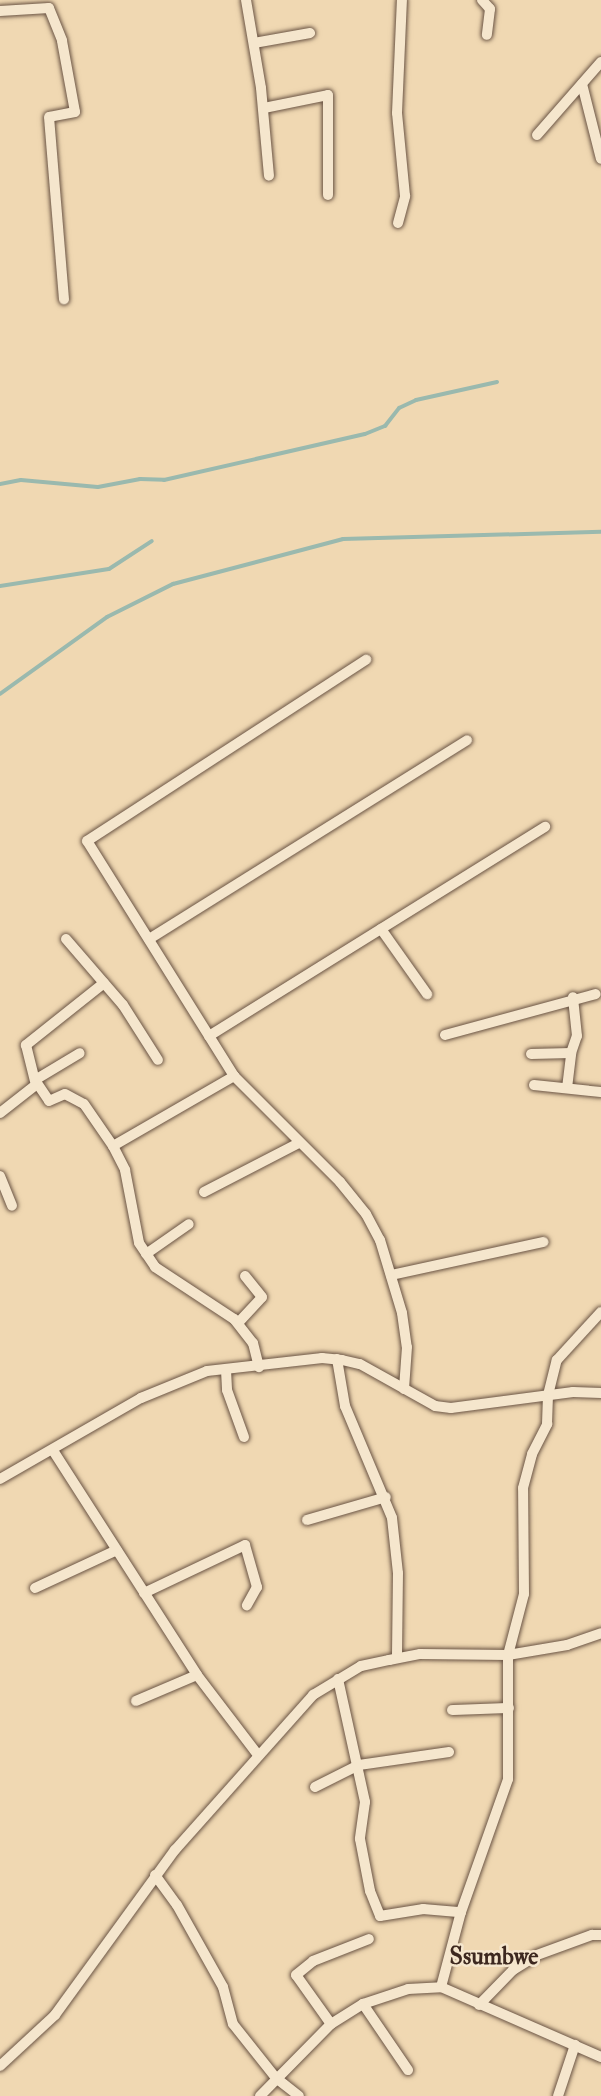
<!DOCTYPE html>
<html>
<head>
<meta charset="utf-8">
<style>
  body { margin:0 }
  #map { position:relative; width:601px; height:2096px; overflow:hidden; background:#f0d8b2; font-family:"IM FELL Double Pica",serif }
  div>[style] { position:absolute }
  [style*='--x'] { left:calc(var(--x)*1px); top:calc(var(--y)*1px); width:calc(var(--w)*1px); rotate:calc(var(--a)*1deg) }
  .stream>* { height:4px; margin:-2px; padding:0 2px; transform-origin:2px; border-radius:2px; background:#9ab9ae }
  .roads { filter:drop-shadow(0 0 2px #6a5444) drop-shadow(0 0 2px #6a5444) }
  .street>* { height:10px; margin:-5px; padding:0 5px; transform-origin:5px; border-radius:5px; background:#f5e6cd }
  span { translate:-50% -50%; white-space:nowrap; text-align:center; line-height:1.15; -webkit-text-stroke:5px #f5e6cd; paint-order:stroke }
  .quarter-label { font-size:24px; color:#3d281f; font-weight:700 }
</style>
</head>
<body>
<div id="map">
  <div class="stream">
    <i style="--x:0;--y:484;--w:21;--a:-11"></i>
    <i style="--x:21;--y:480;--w:77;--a:5.2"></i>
    <i style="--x:98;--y:487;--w:43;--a:-10.8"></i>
    <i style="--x:140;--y:479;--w:24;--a:2"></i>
    <i style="--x:164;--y:480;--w:206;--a:-12.9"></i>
    <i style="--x:365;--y:434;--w:22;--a:-22"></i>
    <i style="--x:385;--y:426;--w:23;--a:-52"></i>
    <i style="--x:399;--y:408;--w:19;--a:-25"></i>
    <i style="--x:416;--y:400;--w:83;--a:-12.5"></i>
    <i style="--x:0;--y:586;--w:110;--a:-8.9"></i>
    <i style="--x:109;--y:569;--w:51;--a:-33.1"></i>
    <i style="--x:0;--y:694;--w:132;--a:-35.7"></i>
    <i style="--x:107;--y:617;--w:74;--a:-26.6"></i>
    <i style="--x:173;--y:584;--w:176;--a:-14.8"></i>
    <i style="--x:343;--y:539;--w:258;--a:-1.6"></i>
  </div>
  <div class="roads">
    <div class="street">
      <i style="--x:246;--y:0;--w:89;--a:80.3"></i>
      <i style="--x:261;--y:88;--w:88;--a:84.8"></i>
      <i style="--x:482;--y:0;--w:12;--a:48"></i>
      <i style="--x:490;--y:9;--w:26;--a:97"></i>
      <i style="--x:0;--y:11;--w:49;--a:-3.5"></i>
      <i style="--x:49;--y:8;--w:35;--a:68"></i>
      <i style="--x:62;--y:41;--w:72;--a:79.6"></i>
      <i style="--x:75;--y:112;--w:26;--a:169"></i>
      <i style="--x:49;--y:117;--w:183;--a:85.3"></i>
      <i style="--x:254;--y:43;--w:57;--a:-10.1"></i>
      <i style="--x:582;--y:84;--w:77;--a:75.8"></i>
      <i style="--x:264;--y:108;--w:65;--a:-11.5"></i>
      <i style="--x:328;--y:95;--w:100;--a:90"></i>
      <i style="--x:537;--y:135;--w:97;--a:-48.8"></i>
      <i style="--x:398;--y:223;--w:28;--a:-75"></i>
      <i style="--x:405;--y:196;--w:83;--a:-95.5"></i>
      <i style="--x:397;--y:113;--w:113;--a:-87.5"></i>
      <i style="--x:381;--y:929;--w:80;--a:54.7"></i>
      <i style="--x:66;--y:939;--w:87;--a:49.2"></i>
      <i style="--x:123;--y:1005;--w:65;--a:57.5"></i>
      <i style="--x:149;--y:939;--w:375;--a:-32"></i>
      <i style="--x:104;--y:983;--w:100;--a:141.5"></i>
      <i style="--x:26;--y:1045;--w:36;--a:76"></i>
      <i style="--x:35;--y:1080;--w:25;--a:56"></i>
      <i style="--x:49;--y:1101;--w:17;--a:-24"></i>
      <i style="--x:65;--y:1094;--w:21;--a:28"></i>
      <i style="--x:84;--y:1104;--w:51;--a:55.4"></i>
      <i style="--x:113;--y:1146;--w:27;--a:63"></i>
      <i style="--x:125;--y:1170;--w:74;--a:79.1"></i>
      <i style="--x:139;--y:1243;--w:29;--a:56"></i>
      <i style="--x:155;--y:1267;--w:95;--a:33.4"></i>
      <i style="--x:234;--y:1319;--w:31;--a:52"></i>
      <i style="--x:253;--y:1343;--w:25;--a:76"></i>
      <i style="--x:445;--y:1035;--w:156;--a:-15.2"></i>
      <i style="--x:209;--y:1036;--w:396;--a:-31.9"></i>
      <i style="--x:531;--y:1054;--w:40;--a:-1.4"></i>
      <i style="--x:571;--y:1053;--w:18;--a:-71"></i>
      <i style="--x:577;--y:1036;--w:39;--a:-96"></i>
      <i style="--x:234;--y:1076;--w:277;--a:-122"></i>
      <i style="--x:87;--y:841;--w:333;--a:-33"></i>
      <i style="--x:35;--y:1080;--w:52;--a:-31"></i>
      <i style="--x:534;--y:1085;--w:67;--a:6"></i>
      <i style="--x:567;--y:1088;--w:35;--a:-83"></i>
      <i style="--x:0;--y:1113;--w:47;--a:-38.1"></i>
      <i style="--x:113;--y:1146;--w:140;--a:-30"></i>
      <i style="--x:234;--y:1076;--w:150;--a:45"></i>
      <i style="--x:340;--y:1182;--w:41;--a:50.9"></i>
      <i style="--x:366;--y:1214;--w:30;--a:62"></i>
      <i style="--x:380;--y:1240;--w:76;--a:73.2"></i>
      <i style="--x:402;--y:1313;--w:34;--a:82"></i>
      <i style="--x:407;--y:1347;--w:42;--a:94.1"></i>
      <i style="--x:0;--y:1176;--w:32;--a:68"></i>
      <i style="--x:204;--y:1192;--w:107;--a:-27.3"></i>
      <i style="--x:146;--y:1254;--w:52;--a:-34.9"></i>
      <i style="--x:391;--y:1275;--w:156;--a:-12.2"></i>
      <i style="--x:238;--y:1323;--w:35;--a:-47"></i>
      <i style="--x:262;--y:1297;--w:27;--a:-129"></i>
      <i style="--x:337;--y:1359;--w:48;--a:80.3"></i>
      <i style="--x:345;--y:1406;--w:121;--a:67.2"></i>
      <i style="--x:392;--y:1518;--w:55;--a:83.8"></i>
      <i style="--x:398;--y:1573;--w:85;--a:90.7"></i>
      <i style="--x:226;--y:1370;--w:20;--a:87"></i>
      <i style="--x:227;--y:1390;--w:50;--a:70.1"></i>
      <i style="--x:54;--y:1452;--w:265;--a:57.3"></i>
      <i style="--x:197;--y:1675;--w:101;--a:52.7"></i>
      <i style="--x:0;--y:1479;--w:163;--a:-29.9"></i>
      <i style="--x:141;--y:1398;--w:71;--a:-22.2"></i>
      <i style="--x:207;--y:1371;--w:116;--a:-6.4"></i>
      <i style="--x:322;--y:1358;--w:20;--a:6"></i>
      <i style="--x:342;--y:1360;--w:18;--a:13"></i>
      <i style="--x:360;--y:1364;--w:86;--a:29.2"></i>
      <i style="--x:435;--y:1406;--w:16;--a:7"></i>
      <i style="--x:451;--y:1408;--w:123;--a:-7.5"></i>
      <i style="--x:573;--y:1392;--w:28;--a:2"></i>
      <i style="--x:307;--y:1520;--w:82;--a:-16.2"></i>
      <i style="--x:35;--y:1588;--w:90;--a:-24.9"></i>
      <i style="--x:144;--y:1593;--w:112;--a:-25.4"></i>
      <i style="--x:245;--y:1545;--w:44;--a:74.1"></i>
      <i style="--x:257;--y:1587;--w:21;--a:119"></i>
      <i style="--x:338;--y:1679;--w:126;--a:77.6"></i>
      <i style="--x:365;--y:1802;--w:37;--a:98"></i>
      <i style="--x:360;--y:1839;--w:53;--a:79.1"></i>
      <i style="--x:370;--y:1891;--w:27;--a:68"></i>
      <i style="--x:380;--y:1916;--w:44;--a:-9.2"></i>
      <i style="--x:423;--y:1909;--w:38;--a:5"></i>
      <i style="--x:136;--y:1701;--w:66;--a:-23.1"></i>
      <i style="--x:452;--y:1710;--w:57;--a:-2"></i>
      <i style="--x:315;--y:1787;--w:49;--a:-26.6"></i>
      <i style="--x:359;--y:1765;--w:91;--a:-8.2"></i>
      <i style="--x:155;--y:1875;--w:37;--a:54"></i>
      <i style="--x:177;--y:1905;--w:94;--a:60.7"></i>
      <i style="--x:223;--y:1987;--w:38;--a:75"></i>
      <i style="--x:233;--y:2024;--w:69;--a:51.5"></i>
      <i style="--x:276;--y:2078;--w:29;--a:38"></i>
      <i style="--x:441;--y:1987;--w:78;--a:-75.1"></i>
      <i style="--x:461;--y:1912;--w:141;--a:-70.5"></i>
      <i style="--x:508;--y:1779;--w:124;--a:-90"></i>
      <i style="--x:508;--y:1655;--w:63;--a:-75.3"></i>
      <i style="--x:524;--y:1594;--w:106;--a:-90.5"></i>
      <i style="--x:523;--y:1488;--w:35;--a:-75"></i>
      <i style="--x:532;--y:1454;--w:34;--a:-63"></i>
      <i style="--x:547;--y:1424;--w:29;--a:-88"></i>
      <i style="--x:548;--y:1395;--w:36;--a:-76"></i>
      <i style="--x:557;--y:1360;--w:65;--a:-47.5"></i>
      <i style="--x:363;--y:2004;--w:80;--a:55.7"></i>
      <i style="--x:479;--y:2005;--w:49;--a:-45.8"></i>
      <i style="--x:513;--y:1970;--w:28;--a:-32"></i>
      <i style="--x:537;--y:1955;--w:59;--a:-20"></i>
      <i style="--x:592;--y:1935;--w:9;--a:0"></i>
      <i style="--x:331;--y:2024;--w:60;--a:-125.5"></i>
      <i style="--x:296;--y:1975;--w:22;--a:-39"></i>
      <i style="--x:313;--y:1961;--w:60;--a:-21.4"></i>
      <i style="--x:0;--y:2066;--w:75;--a:-42.8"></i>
      <i style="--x:55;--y:2015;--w:204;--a:-54"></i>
      <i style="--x:175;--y:1850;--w:208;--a:-48.3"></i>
      <i style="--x:313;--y:1695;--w:56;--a:-31.1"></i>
      <i style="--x:361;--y:1666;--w:29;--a:-12"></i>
      <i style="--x:389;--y:1660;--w:32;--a:-11"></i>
      <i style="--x:420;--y:1654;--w:88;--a:0.7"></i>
      <i style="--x:508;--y:1655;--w:60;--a:-9.6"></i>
      <i style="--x:567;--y:1645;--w:36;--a:-19"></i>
      <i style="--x:260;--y:2096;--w:101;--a:-45.4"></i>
      <i style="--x:331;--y:2024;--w:38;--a:-32"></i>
      <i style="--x:363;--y:2004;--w:47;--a:-18.4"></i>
      <i style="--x:408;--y:1989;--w:33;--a:-3"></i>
      <i style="--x:441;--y:1987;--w:175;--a:23.6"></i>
      <i style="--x:558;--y:2096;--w:54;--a:-71.6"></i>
    </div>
  </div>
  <div class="quarter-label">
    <span style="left:494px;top:1957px">Ssumbwe</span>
  </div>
</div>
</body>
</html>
